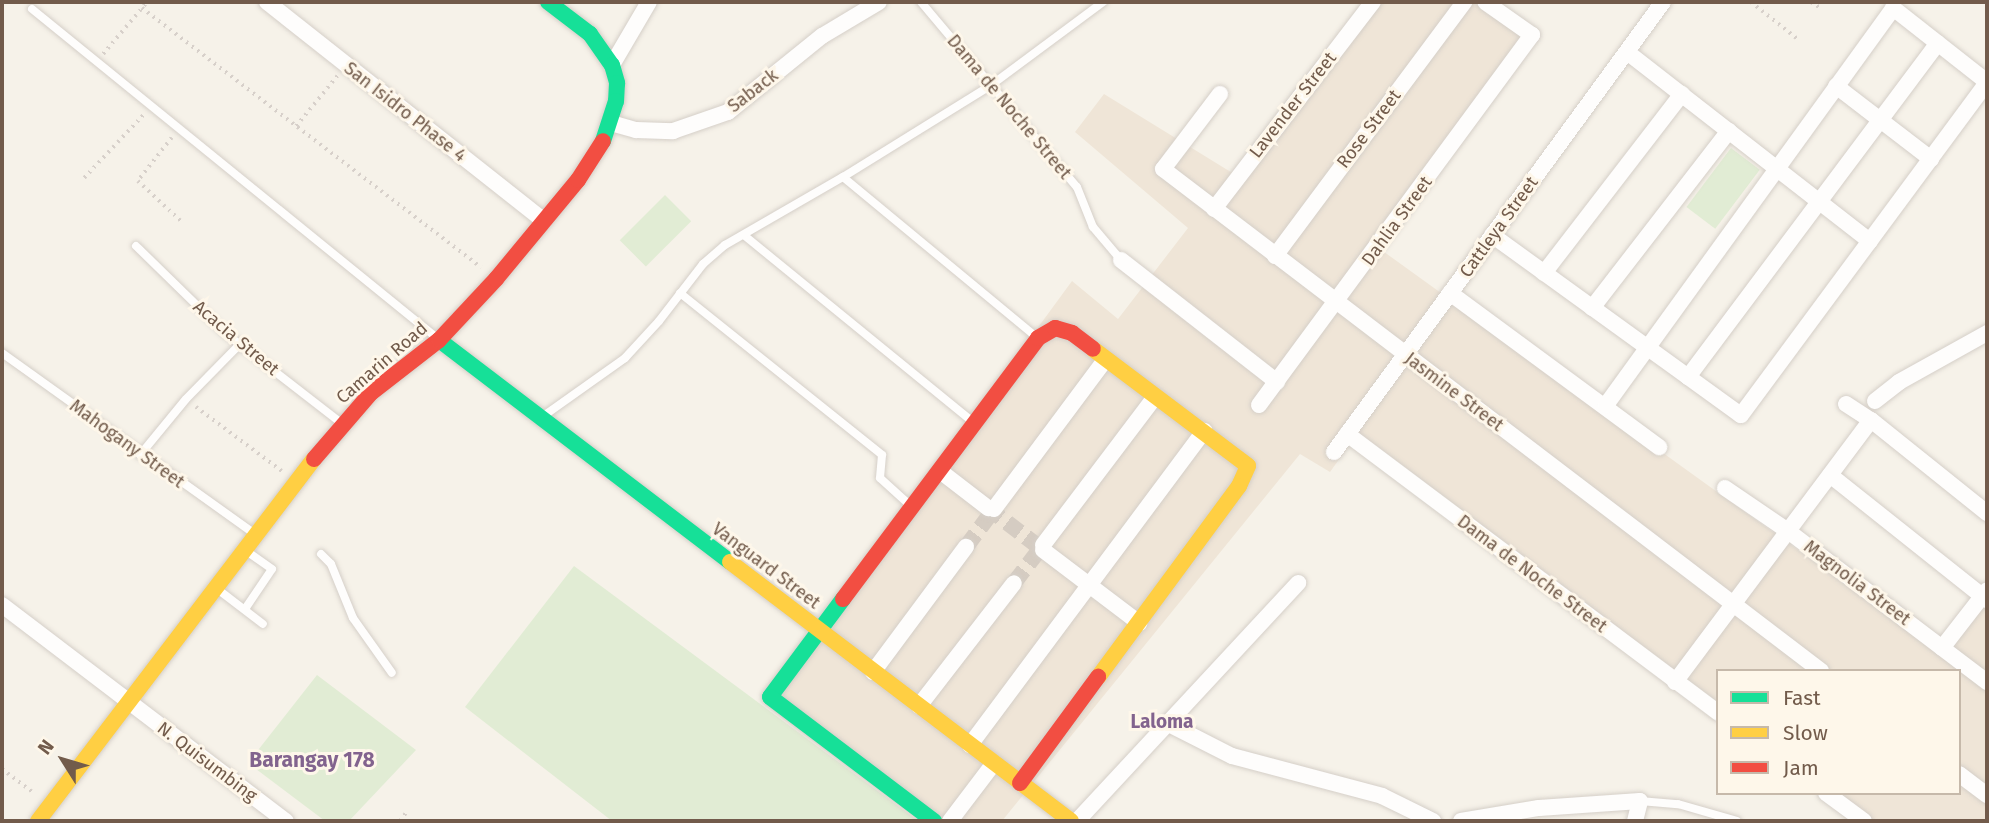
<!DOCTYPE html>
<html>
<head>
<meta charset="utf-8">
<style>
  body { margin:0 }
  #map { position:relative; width:1989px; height:823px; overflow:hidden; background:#f6f2e9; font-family:"Fira Sans",sans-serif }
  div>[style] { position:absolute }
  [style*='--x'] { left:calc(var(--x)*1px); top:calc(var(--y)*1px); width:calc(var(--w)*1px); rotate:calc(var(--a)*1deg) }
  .residential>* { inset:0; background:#efe5d7 }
  .green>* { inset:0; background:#e1ecd4; transform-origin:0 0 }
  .street-tunnel>* { height:16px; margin-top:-8px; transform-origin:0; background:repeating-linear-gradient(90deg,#d5ccc2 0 16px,transparent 0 24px) }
  .path>* { height:3.5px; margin-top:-1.75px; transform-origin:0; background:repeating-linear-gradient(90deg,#d7d0ca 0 2px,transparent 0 7px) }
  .roads { filter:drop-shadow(0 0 2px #d5cfc8) drop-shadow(0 0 2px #d5cfc8) }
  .lane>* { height:8px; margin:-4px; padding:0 4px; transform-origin:4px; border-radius:4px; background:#fefdfc }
  .street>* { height:16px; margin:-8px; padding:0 8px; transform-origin:8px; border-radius:8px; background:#fefdfc }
  .fast>* { height:16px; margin:-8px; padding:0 8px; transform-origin:8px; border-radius:8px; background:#16e098 }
  .slow>* { height:16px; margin:-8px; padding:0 8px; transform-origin:8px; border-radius:8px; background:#ffcf43 }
  .jam>* { height:16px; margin:-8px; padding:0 8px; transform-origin:8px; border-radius:8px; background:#f24e42 }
  span { translate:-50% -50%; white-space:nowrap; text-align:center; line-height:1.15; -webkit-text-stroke:6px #fef7ea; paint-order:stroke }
  .street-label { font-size:18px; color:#725b4b }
  .neighbourhood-label { font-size:19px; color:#82638e; font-weight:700 }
  .quarter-label { font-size:21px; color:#82638e; font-weight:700 }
  .frame { position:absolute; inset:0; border:4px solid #725b4b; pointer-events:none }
  .legend { position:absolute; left:1716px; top:669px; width:245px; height:126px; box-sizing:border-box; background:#fef7ea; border:2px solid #c6b9aa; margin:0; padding:9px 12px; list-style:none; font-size:21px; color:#725b4b }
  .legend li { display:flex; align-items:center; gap:14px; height:35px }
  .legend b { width:35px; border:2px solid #c6b9aa }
  .north { position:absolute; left:28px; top:725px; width:70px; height:70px; -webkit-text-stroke:5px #fef7ea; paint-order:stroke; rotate:307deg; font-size:19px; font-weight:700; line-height:28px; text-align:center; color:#725b4b }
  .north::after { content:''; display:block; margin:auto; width:24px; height:32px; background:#725b4b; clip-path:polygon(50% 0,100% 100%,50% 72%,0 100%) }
</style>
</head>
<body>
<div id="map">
  <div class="residential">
    <i style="clip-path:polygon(1373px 2px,1473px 2px,1526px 38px,1380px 249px,1942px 654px,1987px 595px,1987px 821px,1858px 821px,1820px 793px,1959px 793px,1959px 671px,1718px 671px,1718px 717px,1350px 444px,1330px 472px,1300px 454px,1002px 821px,924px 821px,765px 701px,1072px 281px,1118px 319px,1188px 228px,1075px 132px,1104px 94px,1234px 174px)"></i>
  </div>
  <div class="green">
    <i style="left:1731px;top:148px;width:36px;height:74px;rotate:37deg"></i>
    <i style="left:665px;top:195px;width:37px;height:64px;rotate:45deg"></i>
    <i style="clip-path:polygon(574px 566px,918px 821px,612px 821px,465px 707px)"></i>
    <i style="clip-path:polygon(317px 675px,416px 750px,349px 821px,325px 821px,248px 763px)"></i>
  </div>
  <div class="street-tunnel">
    <i style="--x:988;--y:508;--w:69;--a:37.4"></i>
    <i style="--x:966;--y:547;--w:47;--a:-53.6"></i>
    <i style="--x:1014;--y:583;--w:48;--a:-52.7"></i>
  </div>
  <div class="path">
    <i style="--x:1751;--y:2;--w:61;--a:38.4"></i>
    <i style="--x:1811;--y:2;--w:13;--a:32"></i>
    <i style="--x:142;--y:8;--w:427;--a:37.4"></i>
    <i style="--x:103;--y:54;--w:68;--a:-49.8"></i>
    <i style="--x:296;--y:126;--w:65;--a:-50.6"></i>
    <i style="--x:172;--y:138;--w:55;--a:128.3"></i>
    <i style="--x:138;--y:181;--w:59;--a:42.9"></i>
    <i style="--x:84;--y:178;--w:89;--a:-46.8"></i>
    <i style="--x:196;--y:407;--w:107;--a:36.7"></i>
    <i style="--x:2;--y:769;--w:40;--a:37"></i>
    <i style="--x:400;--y:821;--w:12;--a:-55"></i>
  </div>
  <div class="roads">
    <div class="lane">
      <i style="--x:921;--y:2;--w:242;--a:49.9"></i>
      <i style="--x:1077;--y:187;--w:43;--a:68.2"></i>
      <i style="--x:1093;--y:227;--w:43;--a:49.7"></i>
      <i style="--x:32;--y:9;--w:522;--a:39.09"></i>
      <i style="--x:843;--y:177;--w:249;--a:39.6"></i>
      <i style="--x:745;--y:236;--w:294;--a:39.2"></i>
      <i style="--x:136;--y:246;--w:123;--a:44.3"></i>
      <i style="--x:224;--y:332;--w:147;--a:37.8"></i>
      <i style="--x:680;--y:293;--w:259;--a:38.7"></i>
      <i style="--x:882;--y:455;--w:23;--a:95"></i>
      <i style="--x:880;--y:478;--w:42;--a:42.1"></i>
      <i style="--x:2;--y:353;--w:309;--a:35.6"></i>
      <i style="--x:542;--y:417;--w:102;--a:-35.4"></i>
      <i style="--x:625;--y:358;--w:50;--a:-47.4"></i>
      <i style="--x:659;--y:321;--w:72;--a:-52.3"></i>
      <i style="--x:703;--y:264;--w:29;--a:-41"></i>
      <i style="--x:725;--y:245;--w:136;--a:-30"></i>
      <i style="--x:843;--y:177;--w:173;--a:-31.8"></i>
      <i style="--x:990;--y:86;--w:141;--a:-36.6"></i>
      <i style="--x:140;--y:455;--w:72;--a:-50.6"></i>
      <i style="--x:186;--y:399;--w:76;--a:-45.5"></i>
      <i style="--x:321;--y:554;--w:14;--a:45"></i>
      <i style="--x:331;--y:564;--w:58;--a:67.8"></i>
      <i style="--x:353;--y:618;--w:67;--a:54.7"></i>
      <i style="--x:216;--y:588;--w:59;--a:37.5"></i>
      <i style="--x:245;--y:609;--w:48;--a:-56"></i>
      <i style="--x:272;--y:569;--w:32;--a:-145"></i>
      <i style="--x:1640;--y:801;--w:38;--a:5"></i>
      <i style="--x:1678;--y:804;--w:61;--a:16.1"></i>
    </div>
    <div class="street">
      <i style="--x:267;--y:2;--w:353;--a:38.3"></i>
      <i style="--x:1627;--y:52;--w:308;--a:37.9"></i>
      <i style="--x:612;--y:65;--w:73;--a:-59.6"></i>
      <i style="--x:1836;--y:86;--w:120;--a:37.5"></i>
      <i style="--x:1220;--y:94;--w:94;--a:127.2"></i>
      <i style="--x:1163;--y:169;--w:828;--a:37.34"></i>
      <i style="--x:611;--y:123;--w:26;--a:16"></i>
      <i style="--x:636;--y:130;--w:37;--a:2"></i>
      <i style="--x:673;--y:131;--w:58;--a:-19.1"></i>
      <i style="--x:728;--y:112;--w:121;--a:-39"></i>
      <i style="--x:822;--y:36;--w:66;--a:-30.8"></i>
      <i style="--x:1214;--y:209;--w:261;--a:-52.5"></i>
      <i style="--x:1492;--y:235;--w:307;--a:35.9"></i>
      <i style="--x:1741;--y:415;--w:414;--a:-53.5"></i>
      <i style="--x:1275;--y:256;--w:317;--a:-53.3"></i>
      <i style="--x:1121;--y:260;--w:198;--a:38"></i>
      <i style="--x:1544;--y:273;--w:226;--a:-52.4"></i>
      <i style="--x:1450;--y:293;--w:260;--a:36.4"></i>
      <i style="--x:1592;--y:308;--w:224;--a:-52.3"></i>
      <i style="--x:1688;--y:377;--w:417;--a:-53.2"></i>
      <i style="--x:1875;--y:401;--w:31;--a:-38"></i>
      <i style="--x:1899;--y:382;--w:101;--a:-29.1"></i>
      <i style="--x:1846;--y:404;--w:30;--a:33"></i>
      <i style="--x:1871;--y:420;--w:149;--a:38.7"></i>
      <i style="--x:1259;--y:405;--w:460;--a:-53.6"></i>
      <i style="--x:1532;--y:35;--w:57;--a:-144.9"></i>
      <i style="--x:1606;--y:405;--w:490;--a:-54.1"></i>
      <i style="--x:1893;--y:8;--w:120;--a:38.2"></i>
      <i style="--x:1347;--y:434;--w:464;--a:36.9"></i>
      <i style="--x:1334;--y:452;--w:557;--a:-53.83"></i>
      <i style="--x:940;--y:471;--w:61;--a:37.6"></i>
      <i style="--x:1830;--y:475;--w:201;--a:38.5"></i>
      <i style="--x:1725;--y:488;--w:76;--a:34.3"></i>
      <i style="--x:1788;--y:531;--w:250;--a:37.2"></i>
      <i style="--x:994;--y:509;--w:186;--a:-53.3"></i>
      <i style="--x:1043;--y:545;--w:186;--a:-52.9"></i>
      <i style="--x:1043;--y:550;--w:121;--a:37.2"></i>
      <i style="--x:2;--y:605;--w:357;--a:37.3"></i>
      <i style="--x:1942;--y:648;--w:73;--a:-52.2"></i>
      <i style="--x:873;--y:672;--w:156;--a:-53.4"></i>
      <i style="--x:1675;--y:682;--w:327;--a:-53.2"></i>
      <i style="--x:919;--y:706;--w:155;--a:-52.3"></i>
      <i style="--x:1167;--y:723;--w:73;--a:26.9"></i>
      <i style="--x:1232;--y:756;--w:155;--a:14.9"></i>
      <i style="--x:1382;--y:796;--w:57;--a:26.1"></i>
      <i style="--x:970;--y:745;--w:392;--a:-53.3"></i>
      <i style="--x:1959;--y:774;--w:35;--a:37"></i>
      <i style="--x:1826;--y:793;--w:47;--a:36.4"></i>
      <i style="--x:950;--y:821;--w:73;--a:-52.8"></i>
      <i style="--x:1077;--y:821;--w:325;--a:-47.1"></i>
      <i style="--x:1461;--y:821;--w:79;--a:-9.5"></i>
      <i style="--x:1539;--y:808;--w:101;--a:-4"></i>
      <i style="--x:1640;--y:801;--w:21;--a:104"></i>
    </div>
    <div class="fast">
      <i style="--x:548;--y:2;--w:53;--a:37.3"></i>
      <i style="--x:590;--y:34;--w:38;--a:55"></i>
      <i style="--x:612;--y:65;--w:19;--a:74"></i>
      <i style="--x:617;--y:83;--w:18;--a:93"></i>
      <i style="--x:616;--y:101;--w:42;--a:108"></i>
      <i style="--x:439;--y:340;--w:366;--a:37.3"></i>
      <i style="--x:843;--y:599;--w:122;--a:126.7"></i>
      <i style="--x:770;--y:697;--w:206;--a:37.1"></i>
    </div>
    <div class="slow">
      <i style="--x:1093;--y:349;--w:194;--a:37"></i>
      <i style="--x:1248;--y:466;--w:22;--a:114"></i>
      <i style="--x:1239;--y:486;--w:237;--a:126.4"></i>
      <i style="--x:730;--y:562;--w:428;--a:37.2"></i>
      <i style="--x:38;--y:821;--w:455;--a:-52.7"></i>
    </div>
    <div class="jam">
      <i style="--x:314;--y:459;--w:87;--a:-49.2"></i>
      <i style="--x:371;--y:393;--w:86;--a:-37.9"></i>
      <i style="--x:439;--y:340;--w:83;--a:-46.9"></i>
      <i style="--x:496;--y:279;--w:129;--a:-50.4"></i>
      <i style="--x:578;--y:180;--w:46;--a:-57.3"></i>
      <i style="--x:843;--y:599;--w:326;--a:-53.2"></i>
      <i style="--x:1038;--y:338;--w:20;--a:-30"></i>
      <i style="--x:1055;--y:328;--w:18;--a:16"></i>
      <i style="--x:1072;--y:333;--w:26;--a:37"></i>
      <i style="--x:1020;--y:783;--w:132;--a:-53.7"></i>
    </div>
  </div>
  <div class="street-label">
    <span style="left:753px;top:91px;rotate:-38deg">Saback</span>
    <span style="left:1293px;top:105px;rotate:-52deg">Lavender Street</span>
    <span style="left:1009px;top:107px;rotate:50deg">Dama de Noche Street</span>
    <span style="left:405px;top:112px;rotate:38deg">San Isidro Phase 4</span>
    <span style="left:1369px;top:129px;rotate:-53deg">Rose Street</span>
    <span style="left:1397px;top:221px;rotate:-54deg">Dahlia Street</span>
    <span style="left:1499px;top:227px;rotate:-54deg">Cattleya Street</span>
    <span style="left:236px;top:338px;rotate:40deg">Acacia Street</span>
    <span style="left:382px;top:363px;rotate:-41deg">Camarin Road</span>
    <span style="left:1454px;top:392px;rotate:37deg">Jasmine Street</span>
    <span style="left:127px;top:444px;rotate:36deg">Mahogany Street</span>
    <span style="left:766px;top:566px;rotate:37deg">Vanguard Street</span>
    <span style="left:1532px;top:574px;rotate:37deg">Dama de Noche Street</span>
    <span style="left:1857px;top:583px;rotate:37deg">Magnolia Street</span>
    <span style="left:207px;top:762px;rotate:37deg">N. Quisumbing</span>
  </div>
  <div class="neighbourhood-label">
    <span style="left:1162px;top:722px">Laloma</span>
  </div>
  <div class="quarter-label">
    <span style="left:312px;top:760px">Barangay 178</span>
  </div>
  <div class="frame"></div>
  <ul class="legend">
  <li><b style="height:9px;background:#16e098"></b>Fast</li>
  <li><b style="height:9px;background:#ffcf43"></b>Slow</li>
  <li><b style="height:9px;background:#f24e42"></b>Jam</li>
  </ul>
  <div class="north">N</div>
</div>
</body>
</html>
